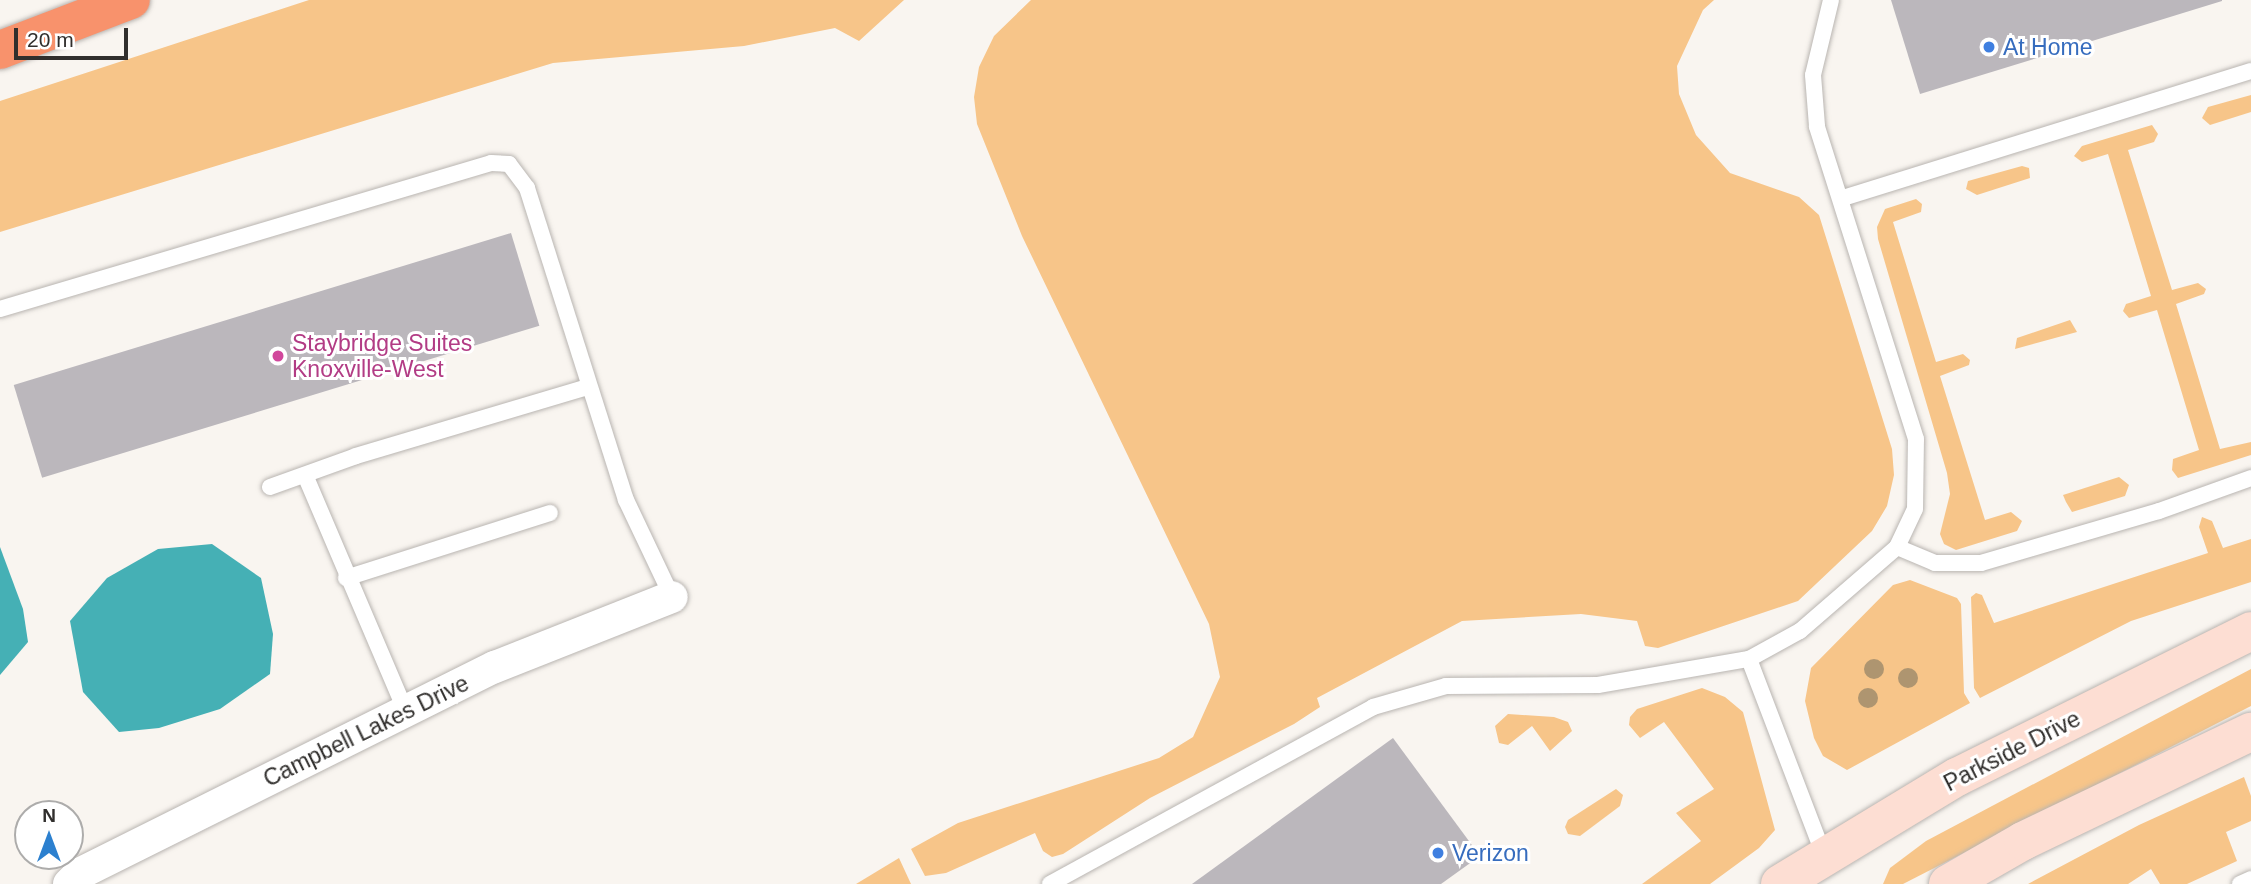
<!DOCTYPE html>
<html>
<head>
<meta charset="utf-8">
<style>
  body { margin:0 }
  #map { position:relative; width:2251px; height:884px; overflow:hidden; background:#f9f5f0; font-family:Arial,sans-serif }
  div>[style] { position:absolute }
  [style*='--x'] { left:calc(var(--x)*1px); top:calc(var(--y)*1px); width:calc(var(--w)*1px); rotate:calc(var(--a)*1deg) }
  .green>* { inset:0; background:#f7c589 }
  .water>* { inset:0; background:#45b0b5 }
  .building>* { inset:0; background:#bbb7bc; transform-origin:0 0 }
  .roads { filter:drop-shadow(0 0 2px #b9b5b1) drop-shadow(0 0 2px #b9b5b1) }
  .lane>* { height:16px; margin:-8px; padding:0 8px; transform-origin:8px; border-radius:8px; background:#fff }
  .street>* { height:32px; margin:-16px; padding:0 16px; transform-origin:16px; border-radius:16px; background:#fff }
  .secondary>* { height:38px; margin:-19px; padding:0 19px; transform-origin:19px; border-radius:19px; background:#fdded3 }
  .highway>* { height:38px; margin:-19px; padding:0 19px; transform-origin:19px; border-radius:19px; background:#f8926c }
  .trees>* { width:20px; height:20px; margin:-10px; border-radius:50%; background:#ae9570 }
  .dots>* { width:19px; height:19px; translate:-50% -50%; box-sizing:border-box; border:4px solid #fff; border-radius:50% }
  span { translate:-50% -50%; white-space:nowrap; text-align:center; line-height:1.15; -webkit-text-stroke:6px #fff; paint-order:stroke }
  .shop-label { font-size:23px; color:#366cbe }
  .left { translate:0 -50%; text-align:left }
  .hotel-label { font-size:23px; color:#b23c85 }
  .street-label { font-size:23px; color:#312f2d }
  .north { position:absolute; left:14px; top:800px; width:70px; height:70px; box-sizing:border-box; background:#fff; border:2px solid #adacab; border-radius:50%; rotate:0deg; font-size:19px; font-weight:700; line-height:28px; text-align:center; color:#312f2d }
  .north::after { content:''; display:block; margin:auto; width:24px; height:32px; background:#2c80cf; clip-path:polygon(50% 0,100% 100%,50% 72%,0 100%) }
  .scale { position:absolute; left:14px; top:28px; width:114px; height:32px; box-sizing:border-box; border:4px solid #312f2d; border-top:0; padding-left:9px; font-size:21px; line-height:24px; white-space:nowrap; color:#312f2d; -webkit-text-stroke:5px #fff; paint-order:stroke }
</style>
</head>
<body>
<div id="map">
  <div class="green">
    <i style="clip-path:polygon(309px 0,904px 0,859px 41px,835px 28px,744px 46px,553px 63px,0 232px,0 101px)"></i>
    <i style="clip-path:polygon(1031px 0,1714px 0,1703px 10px,1677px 66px,1679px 94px,1696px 135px,1730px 173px,1799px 197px,1819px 215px,1892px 449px,1894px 475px,1887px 506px,1872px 531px,1798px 601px,1658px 648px,1645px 646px,1637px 621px,1581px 614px,1462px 621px,1317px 698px,1320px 707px,1294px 724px,1150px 798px,1063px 854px,1052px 857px,1043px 851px,1035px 833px,946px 873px,925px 876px,911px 849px,958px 823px,1159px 758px,1193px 737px,1220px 677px,1209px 624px,1022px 236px,977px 124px,974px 97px,979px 67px,994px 36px)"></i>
    <i style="clip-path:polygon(2251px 95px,2251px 112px,2210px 125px,2202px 118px,2208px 107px)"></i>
    <i style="clip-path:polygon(2152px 125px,2158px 134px,2154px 142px,2128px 150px,2172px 290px,2198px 283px,2206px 289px,2204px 294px,2176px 304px,2220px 449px,2251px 442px,2251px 455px,2178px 478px,2172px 470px,2173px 459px,2199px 450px,2157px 310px,2129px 318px,2123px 311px,2126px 304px,2151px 296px,2108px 154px,2082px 162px,2074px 156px,2082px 146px)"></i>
    <i style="clip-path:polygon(2022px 166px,2029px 168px,2030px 178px,1977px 195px,1966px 189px,1968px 181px)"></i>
    <i style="clip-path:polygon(1916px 199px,1922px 204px,1921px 212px,1893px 222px,1936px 362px,1963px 354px,1970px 360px,1969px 365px,1940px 376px,1985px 520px,2011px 512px,2022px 521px,2017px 531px,1956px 550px,1944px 544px,1940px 534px,1950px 494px,1947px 473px,1878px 239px,1877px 227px,1885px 209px)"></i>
    <i style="clip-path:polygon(2070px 320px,2077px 332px,2015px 349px,2017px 338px)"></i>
    <i style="clip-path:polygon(2119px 477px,2129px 485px,2125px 496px,2072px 512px,2066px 502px,2063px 495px)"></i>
    <i style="clip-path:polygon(2202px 517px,2212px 521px,2223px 548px,2251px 539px,2251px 582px,2131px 621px,1980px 698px,1974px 688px,1971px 597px,1976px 593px,1982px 595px,1994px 623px,2208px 553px,2199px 527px)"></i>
    <i style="clip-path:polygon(1910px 580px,1957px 598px,1961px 604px,1964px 693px,1970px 703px,1847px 770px,1823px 756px,1814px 738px,1805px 701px,1811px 668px,1893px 585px)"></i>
    <i style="clip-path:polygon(2251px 669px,2251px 706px,1903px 884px,1883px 884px,1890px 868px,1926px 841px)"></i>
    <i style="clip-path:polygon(1702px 688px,1725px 697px,1743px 712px,1775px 830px,1759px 848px,1710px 884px,1642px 884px,1701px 841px,1676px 813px,1714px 789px,1664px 722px,1640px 738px,1629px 725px,1630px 717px,1637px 709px)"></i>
    <i style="clip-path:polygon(1508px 714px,1554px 717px,1568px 722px,1572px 731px,1550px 751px,1532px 726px,1508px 745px,1499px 743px,1495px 726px)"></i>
    <i style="clip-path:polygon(2244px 777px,2251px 796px,2251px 821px,2226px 832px,2237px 861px,2187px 884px,2160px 884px,2151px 869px,2128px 884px,2028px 884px,2139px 825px)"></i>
    <i style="clip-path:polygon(1616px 789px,1623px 795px,1620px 806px,1580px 836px,1568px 834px,1565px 827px,1568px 820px)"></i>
    <i style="clip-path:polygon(899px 858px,911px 884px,856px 884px)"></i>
  </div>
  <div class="water">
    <i style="clip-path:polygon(212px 544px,261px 578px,273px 634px,270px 674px,220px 709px,159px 728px,119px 732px,83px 692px,70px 621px,107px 578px,158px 549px)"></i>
    <i style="clip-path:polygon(0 547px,23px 609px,28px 642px,0 675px)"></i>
  </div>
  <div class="building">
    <i style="clip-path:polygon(1891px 0,2222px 0,2222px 1px,1920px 94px)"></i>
    <i style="left:511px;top:233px;width:97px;height:520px;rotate:73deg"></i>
    <i style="clip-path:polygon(1393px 738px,1480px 856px,1441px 884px,1192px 884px)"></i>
  </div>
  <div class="roads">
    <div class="lane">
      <i style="--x:1843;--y:198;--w:427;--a:-17.3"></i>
      <i style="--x:0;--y:309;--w:512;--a:-16.56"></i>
      <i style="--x:491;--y:163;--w:18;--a:3"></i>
      <i style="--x:509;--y:164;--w:30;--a:53"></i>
      <i style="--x:527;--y:188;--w:327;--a:72.4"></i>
      <i style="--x:626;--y:500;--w:107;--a:64.6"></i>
      <i style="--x:305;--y:475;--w:258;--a:66.9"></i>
      <i style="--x:270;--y:487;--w:91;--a:-19.8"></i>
      <i style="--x:356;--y:456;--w:242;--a:-16.6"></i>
      <i style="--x:1897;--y:547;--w:41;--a:22.8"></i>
      <i style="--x:1935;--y:563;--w:46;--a:0"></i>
      <i style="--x:1981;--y:563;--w:185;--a:-16.3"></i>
      <i style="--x:2159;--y:511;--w:98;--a:-19.7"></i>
      <i style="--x:346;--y:578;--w:214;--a:-17.7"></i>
      <i style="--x:1749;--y:659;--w:213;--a:69.1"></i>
      <i style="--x:1050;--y:884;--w:368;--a:-28.7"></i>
      <i style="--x:1373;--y:707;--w:76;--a:-16"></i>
      <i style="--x:1446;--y:686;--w:152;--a:-0.4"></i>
      <i style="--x:1598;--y:685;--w:153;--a:-9.8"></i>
      <i style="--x:1749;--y:659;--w:58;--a:-28.8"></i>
      <i style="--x:1800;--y:631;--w:128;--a:-40.9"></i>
      <i style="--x:1897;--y:547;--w:42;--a:-64.7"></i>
      <i style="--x:1915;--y:509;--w:70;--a:-89.2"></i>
      <i style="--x:1916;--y:439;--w:328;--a:-107.6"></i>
      <i style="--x:1817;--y:126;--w:51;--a:-94.5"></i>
      <i style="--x:1813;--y:75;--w:77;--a:-76.5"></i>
      <i style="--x:2240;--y:884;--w:12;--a:-24"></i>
    </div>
    <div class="street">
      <i style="--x:69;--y:884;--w:14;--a:-45"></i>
      <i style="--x:79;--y:874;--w:465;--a:-26.5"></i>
      <i style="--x:495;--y:667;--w:190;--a:-21.6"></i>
    </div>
    <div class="secondary">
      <i style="--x:1780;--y:884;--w:207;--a:-31.2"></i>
      <i style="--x:1957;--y:777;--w:328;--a:-26.4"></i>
      <i style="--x:1948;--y:884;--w:86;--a:-29.8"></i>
      <i style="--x:2023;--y:841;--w:253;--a:-25.6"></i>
    </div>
    <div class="highway">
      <i style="--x:0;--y:50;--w:140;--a:-20.9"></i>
    </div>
  </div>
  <div class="trees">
    <i style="left:1874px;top:669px"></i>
    <i style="left:1908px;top:678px"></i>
    <i style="left:1868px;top:698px"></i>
  </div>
  <div class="dots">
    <i style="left:1989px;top:47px;background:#3f7fe0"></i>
    <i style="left:278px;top:356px;background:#d1479c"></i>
    <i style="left:1438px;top:853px;background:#3f7fe0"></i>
  </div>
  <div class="shop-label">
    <span class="left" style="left:2003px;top:47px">At Home</span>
    <span class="left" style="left:1452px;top:853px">Verizon</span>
  </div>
  <div class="hotel-label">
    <span class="left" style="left:292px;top:356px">Staybridge Suites<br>Knoxville-West</span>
  </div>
  <div class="street-label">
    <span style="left:366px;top:731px;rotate:-26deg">Campbell Lakes Drive</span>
    <span style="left:2012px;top:751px;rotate:-27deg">Parkside Drive</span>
  </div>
  <div class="north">N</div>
  <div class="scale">20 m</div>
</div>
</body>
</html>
